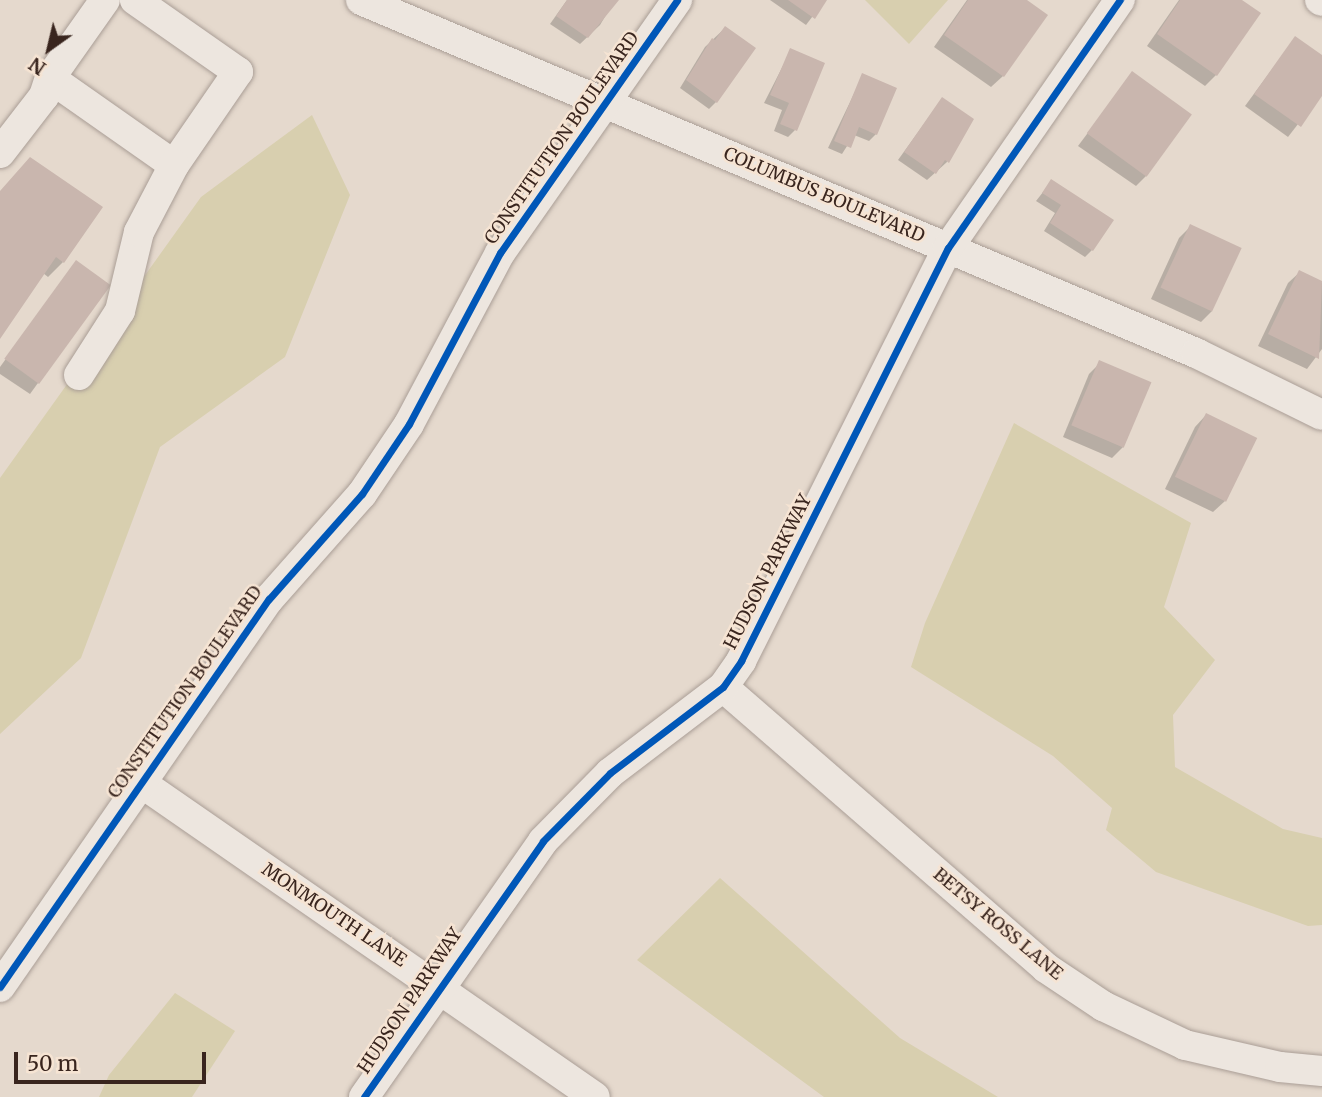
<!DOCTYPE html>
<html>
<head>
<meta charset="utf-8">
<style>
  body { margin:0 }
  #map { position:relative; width:1322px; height:1097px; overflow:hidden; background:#e5d9cd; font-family:Merriweather,serif }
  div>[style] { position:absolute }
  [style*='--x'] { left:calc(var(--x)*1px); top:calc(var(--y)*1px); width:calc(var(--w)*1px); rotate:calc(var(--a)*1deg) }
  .green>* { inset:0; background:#d8cfaf }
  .shadow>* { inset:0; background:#0003 }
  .building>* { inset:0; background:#c9b6ae; transform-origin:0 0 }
  .roads { filter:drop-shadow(0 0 2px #aa9e96) drop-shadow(0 0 2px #aa9e96) }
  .minor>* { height:30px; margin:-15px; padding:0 15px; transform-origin:15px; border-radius:15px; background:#ede6df }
  .cycleway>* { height:7px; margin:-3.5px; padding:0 3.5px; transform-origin:3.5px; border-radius:3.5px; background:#0057b8 }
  span { translate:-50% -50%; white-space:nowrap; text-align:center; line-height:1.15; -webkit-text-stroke:5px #f6e4d3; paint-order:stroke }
  .street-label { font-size:18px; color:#39251e }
  .north { position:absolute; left:14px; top:14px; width:70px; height:70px; -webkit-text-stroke:5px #f6e4d3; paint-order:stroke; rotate:214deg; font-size:19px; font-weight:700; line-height:28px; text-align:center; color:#39251e }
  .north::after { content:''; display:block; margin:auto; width:24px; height:32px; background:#39251e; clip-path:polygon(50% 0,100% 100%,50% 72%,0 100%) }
  .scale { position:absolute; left:14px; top:1052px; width:192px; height:32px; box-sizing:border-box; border:4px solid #39251e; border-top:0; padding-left:9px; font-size:21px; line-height:24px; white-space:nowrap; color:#39251e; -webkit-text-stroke:5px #f6e4d3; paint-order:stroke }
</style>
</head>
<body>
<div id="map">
  <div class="green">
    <i style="clip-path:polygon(865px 0,948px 0,909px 44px)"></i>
    <i style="clip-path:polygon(312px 115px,350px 195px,285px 357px,160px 447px,81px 658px,0 734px,0 478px,201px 197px)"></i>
    <i style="clip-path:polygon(1014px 423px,1191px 523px,1164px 607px,1215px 660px,1173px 715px,1175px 767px,1283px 829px,1322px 838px,1322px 925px,1308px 926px,1156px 872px,1106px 830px,1112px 808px,1053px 756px,911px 667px,925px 623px)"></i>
    <i style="clip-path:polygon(720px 878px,900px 1038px,998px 1097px,824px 1097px,637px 960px)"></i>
    <i style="clip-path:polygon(175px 993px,235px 1031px,192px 1097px,99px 1097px,109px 1075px)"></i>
  </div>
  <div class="shadow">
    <i style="clip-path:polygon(567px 0,615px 0,600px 25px,580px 44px,550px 24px)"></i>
    <i style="clip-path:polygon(770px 0,825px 0,806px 25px)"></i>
    <i style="clip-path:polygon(967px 0,1024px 0,1003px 76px,991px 87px,934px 47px)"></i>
    <i style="clip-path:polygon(1179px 0,1239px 0,1216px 75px,1205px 86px,1147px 46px)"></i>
    <i style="clip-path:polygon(725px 28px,716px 102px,709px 109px,680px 88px,705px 47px)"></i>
    <i style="clip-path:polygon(1295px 38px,1322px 57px,1322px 93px,1288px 137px,1245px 106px)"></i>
    <i style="clip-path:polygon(791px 50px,795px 130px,788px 137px,774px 131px,782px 110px,764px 103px)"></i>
    <i style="clip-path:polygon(1132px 74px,1147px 175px,1136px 186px,1078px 146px)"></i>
    <i style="clip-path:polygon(863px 75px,876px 134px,869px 141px,854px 135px,842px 154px,828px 148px)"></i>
    <i style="clip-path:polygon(942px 99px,947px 162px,927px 180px,898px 160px)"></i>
    <i style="clip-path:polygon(1051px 182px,1092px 250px,1085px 257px,1044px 231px,1055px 213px,1036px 201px)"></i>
    <i style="clip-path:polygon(0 192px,63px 262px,48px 277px,43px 273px,0 333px)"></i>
    <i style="clip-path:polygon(1191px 226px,1212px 311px,1201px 322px,1151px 299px,1179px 238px)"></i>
    <i style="clip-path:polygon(76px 262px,109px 285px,30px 394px,0 374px,0 367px)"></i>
    <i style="clip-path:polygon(1300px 272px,1322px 283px,1322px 349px,1307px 369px,1258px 346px,1288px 283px)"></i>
    <i style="clip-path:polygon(1100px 363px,1123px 447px,1112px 458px,1063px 437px,1089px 374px)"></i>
    <i style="clip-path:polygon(1206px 415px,1225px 501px,1213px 512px,1165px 489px,1195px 427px)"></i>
  </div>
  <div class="building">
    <i style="clip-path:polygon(567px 0,619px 0,588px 38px,556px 16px)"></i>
    <i style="clip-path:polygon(788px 0,827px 0,815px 19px)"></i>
    <i style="clip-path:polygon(968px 0,1027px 0,1048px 15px,1004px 77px,944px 35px)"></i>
    <i style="clip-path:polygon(1180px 0,1242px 0,1261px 13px,1217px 76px,1157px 34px)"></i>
    <i style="clip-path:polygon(725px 26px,756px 48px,717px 103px,686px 80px,712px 38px,715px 40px)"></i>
    <i style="clip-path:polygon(1295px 36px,1322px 55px,1322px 96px,1301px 127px,1254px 94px)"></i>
    <i style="clip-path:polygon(790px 48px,825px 63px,797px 131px,780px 124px,789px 103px,770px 95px)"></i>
    <i style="left:1132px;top:71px;width:74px;height:77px;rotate:36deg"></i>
    <i style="clip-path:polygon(862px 73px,897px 88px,877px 135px,859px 127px,851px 148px,834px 141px)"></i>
    <i style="clip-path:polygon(942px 97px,974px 119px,949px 163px,945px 160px,936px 174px,904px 152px)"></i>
    <i style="clip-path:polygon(30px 157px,103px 207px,64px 263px,56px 257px,0 339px,0 191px)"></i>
    <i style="clip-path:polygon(1051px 179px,1114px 220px,1093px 251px,1050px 223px,1061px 205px,1042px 193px)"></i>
    <i style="left:1190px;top:224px;width:57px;height:70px;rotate:25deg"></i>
    <i style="left:76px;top:260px;width:43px;height:122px;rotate:36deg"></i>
    <i style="clip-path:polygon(1299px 270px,1322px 281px,1319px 359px,1268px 334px)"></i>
    <i style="left:1099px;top:360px;width:57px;height:71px;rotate:23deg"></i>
    <i style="left:1206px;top:413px;width:57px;height:71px;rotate:26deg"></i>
  </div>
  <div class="roads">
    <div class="minor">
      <i style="--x:361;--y:0;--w:907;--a:22.92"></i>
      <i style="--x:1196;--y:353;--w:140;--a:26.2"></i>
      <i style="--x:1320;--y:0;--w:2;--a:27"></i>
      <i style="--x:50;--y:78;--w:151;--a:35.1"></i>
      <i style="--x:174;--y:165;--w:113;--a:-55.5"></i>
      <i style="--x:238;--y:72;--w:126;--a:-145"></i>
      <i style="--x:0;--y:153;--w:72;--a:-52.3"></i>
      <i style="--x:44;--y:96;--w:19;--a:-72"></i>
      <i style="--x:50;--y:78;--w:95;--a:-54.8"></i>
      <i style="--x:79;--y:375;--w:76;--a:-57.4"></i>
      <i style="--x:120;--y:311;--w:81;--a:-76.5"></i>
      <i style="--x:139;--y:232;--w:76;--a:-62.4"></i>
      <i style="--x:723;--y:687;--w:428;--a:41"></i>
      <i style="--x:1046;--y:968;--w:69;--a:33.7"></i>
      <i style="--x:1103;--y:1006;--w:91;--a:25.4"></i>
      <i style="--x:1185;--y:1045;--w:98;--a:13"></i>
      <i style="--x:1280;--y:1067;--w:42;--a:5.4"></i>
      <i style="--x:140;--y:782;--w:553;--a:34.7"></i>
      <i style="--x:0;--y:987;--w:472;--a:-55.3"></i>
      <i style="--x:269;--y:599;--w:140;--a:-48.5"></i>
      <i style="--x:362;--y:494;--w:84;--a:-56.1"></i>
      <i style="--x:409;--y:424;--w:194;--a:-62"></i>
      <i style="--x:500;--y:253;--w:309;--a:-55"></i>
      <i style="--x:364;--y:1097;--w:312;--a:-55"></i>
      <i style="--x:543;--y:841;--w:95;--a:-45.4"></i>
      <i style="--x:610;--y:773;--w:142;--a:-37.3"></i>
      <i style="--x:723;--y:687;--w:32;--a:-55"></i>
      <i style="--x:741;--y:661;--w:462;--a:-63.4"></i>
      <i style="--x:948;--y:248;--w:302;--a:-55.3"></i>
    </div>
  </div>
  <div class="cycleway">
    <i style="--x:0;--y:987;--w:472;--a:-55.3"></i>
    <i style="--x:269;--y:599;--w:140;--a:-48.5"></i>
    <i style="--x:362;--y:494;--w:84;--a:-56.1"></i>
    <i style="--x:409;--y:424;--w:194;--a:-62"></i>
    <i style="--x:500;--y:253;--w:309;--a:-55"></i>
    <i style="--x:364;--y:1097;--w:312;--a:-55"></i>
    <i style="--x:543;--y:841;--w:95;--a:-45.4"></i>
    <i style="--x:610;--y:773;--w:142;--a:-37.3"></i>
    <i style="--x:723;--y:687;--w:32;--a:-55"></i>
    <i style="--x:741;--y:661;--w:462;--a:-63.4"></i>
    <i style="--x:948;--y:248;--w:302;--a:-55.3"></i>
  </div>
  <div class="street-label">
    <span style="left:562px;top:138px;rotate:-55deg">CONSTITUTION BOULEVARD</span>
    <span style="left:824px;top:195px;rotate:23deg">COLUMBUS BOULEVARD</span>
    <span style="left:768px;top:572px;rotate:-63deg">HUDSON PARKWAY</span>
    <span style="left:185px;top:692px;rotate:-55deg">CONSTITUTION BOULEVARD</span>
    <span style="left:334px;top:915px;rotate:34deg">MONMOUTH LANE</span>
    <span style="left:998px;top:924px;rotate:40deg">BETSY ROSS LANE</span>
    <span style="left:410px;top:1001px;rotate:-56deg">HUDSON PARKWAY</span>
  </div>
  <div class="north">N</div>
  <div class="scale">50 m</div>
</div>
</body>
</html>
